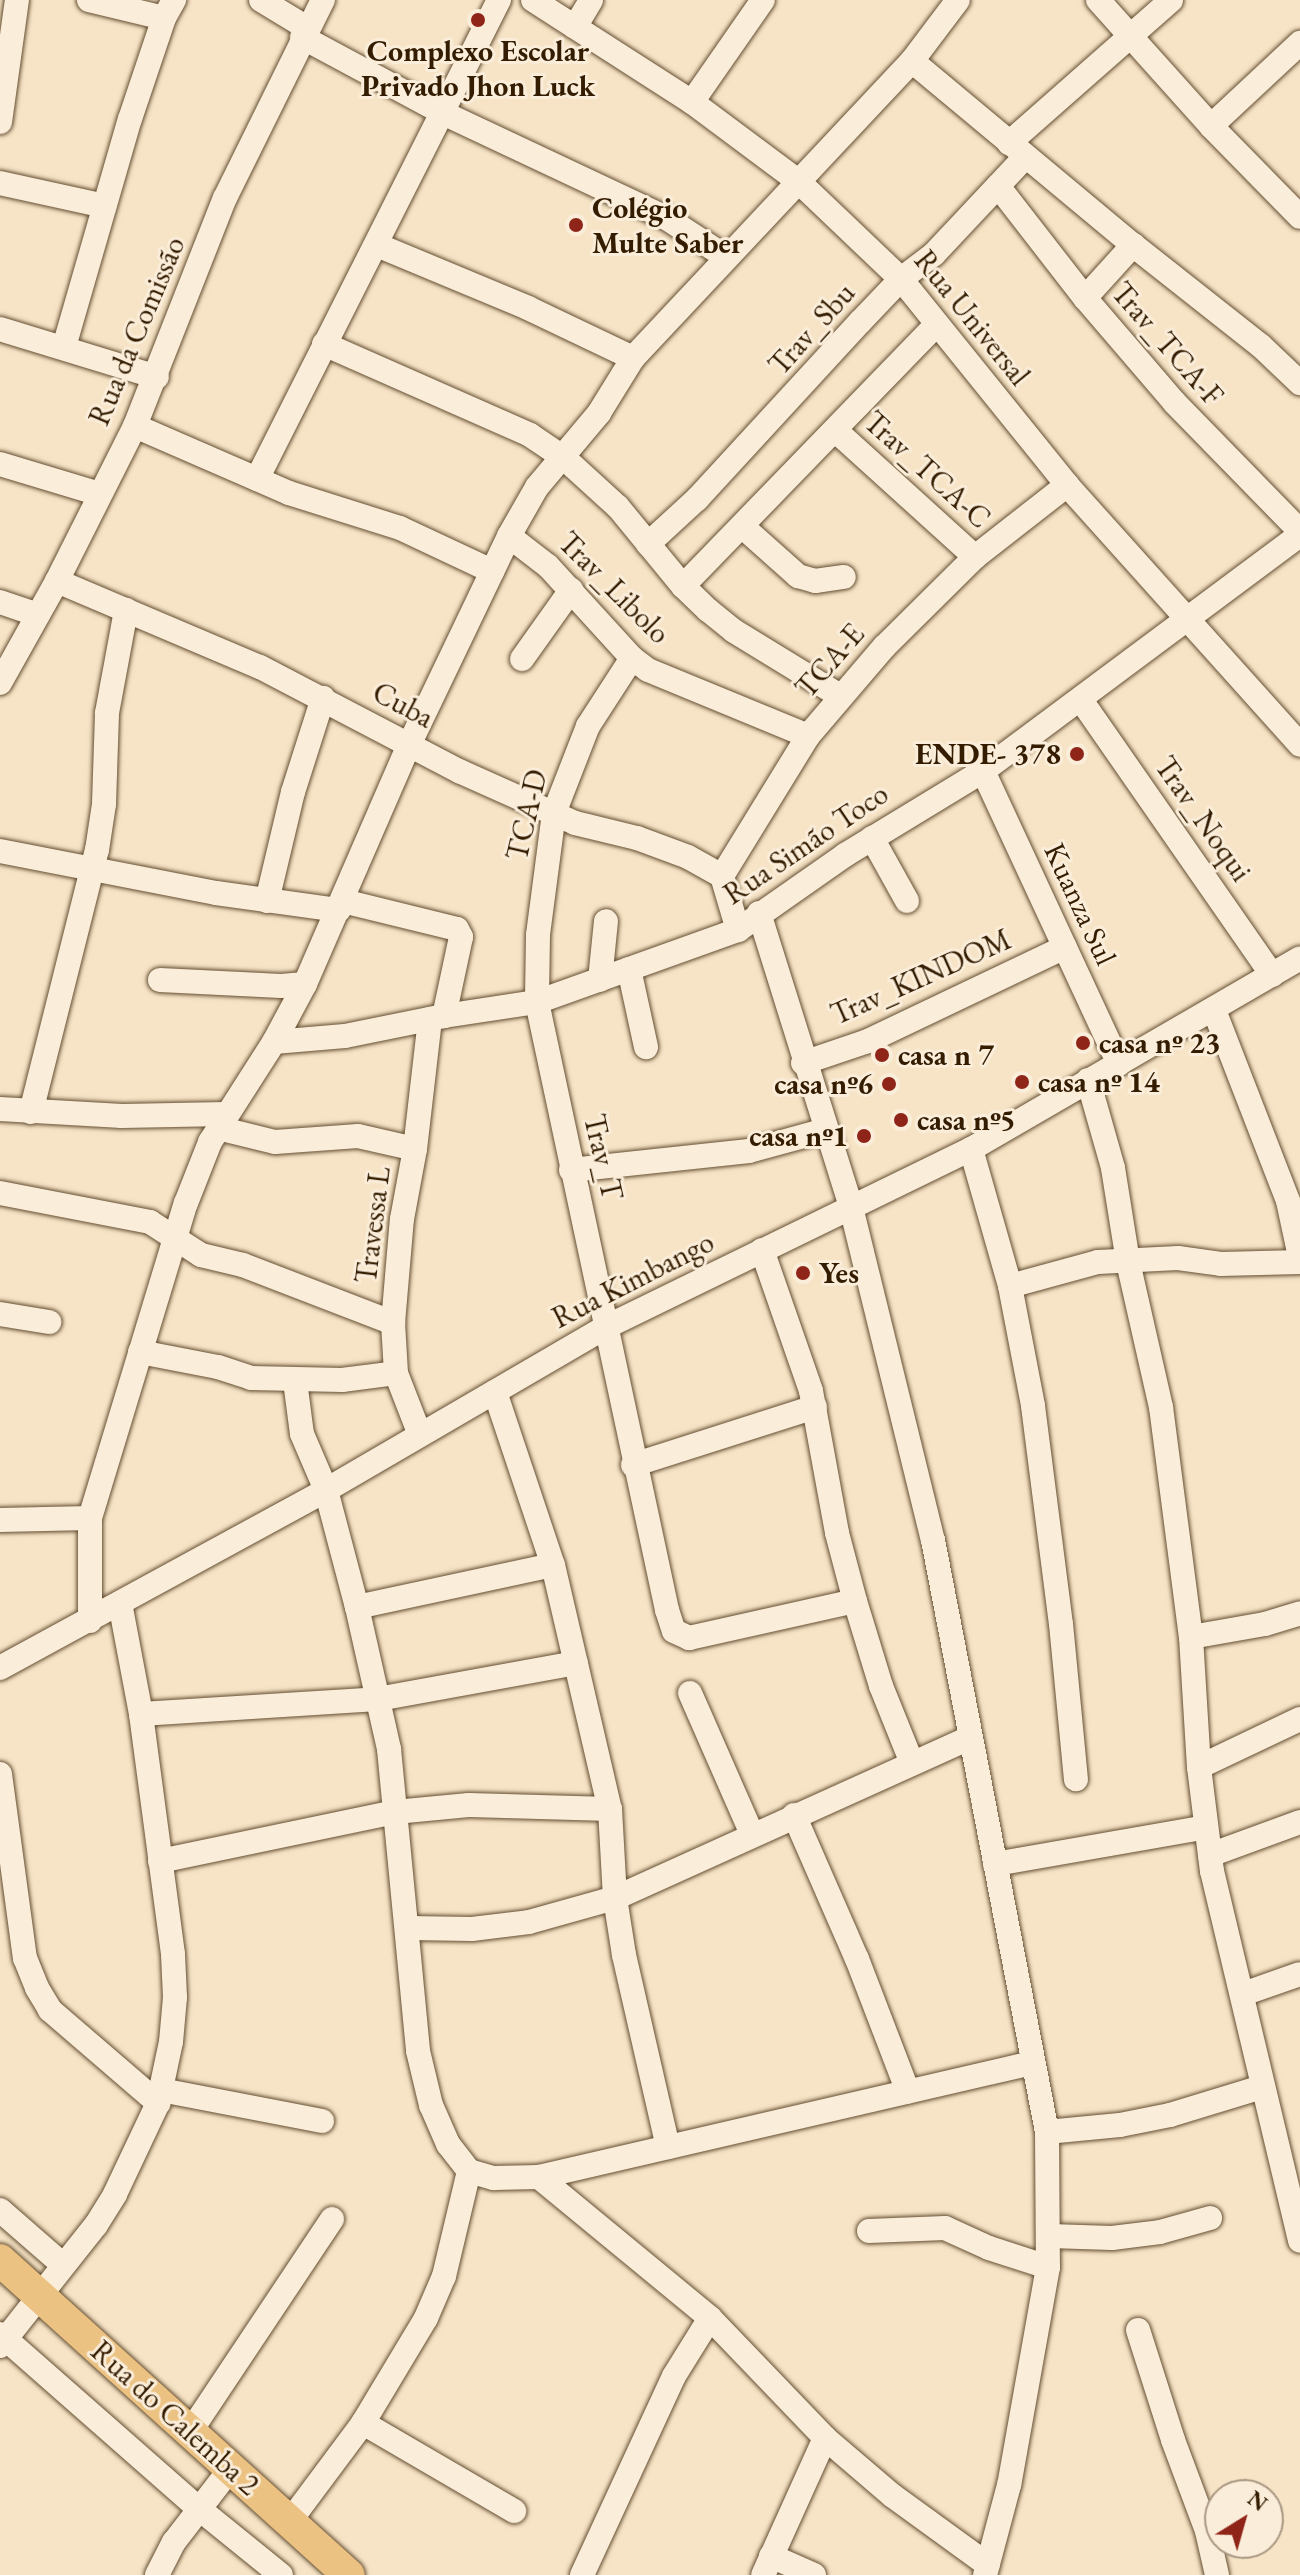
<!DOCTYPE html>
<html>
<head>
<meta charset="utf-8">
<style>
  body { margin:0 }
  #map { position:relative; width:1300px; height:2575px; overflow:hidden; background:#f7e4c6; font-family:"EB Garamond",serif }
  div>[style] { position:absolute }
  [style*='--x'] { left:calc(var(--x)*1px); top:calc(var(--y)*1px); width:calc(var(--w)*1px); rotate:calc(var(--a)*1deg) }
  .roads { filter:drop-shadow(0 0 2px #644e32) drop-shadow(0 0 2px #644e32) }
  .minor>* { height:24px; margin:-12px; padding:0 12px; transform-origin:12px; border-radius:12px; background:#faedda }
  .major>* { height:32px; margin:-16px; padding:0 16px; transform-origin:16px; border-radius:16px; background:#ecc283 }
  .dots>* { width:22px; height:22px; translate:-50% -50%; box-sizing:border-box; border:4px solid #faedda; border-radius:50% }
  span { translate:-50% -50%; white-space:nowrap; text-align:center; line-height:1.15; -webkit-text-stroke:6px #faedda; paint-order:stroke }
  .poi-label { font-size:30px; color:#331c00; font-weight:700 }
  .left { translate:0 -50%; text-align:left }
  .right { translate:-100% -50%; text-align:right }
  .street-label { font-size:30px; color:#331c00 }
  .north { position:absolute; left:1204px; top:2479px; width:80px; height:80px; box-sizing:border-box; background:#faedda; border:2px solid #aa9983; border-radius:50%; rotate:37deg; font-size:22px; font-weight:700; line-height:32px; text-align:center; color:#331c00 }
  .north::after { content:''; display:block; margin:auto; width:28px; height:36px; background:#8f2418; clip-path:polygon(50% 0,100% 100%,50% 72%,0 100%) }
</style>
</head>
<body>
<div id="map">
  <div class="roads">
    <div class="minor">
      <i style="--x:89;--y:0;--w:77;--a:13.5"></i>
      <i style="--x:261;--y:0;--w:54;--a:31.3"></i>
      <i style="--x:533;--y:0;--w:189;--a:32.7"></i>
      <i style="--x:692;--y:102;--w:132;--a:36.7"></i>
      <i style="--x:798;--y:181;--w:142;--a:43.6"></i>
      <i style="--x:901;--y:279;--w:265;--a:51.1"></i>
      <i style="--x:1067;--y:485;--w:349;--a:48.1"></i>
      <i style="--x:1098;--y:0;--w:169;--a:48.1"></i>
      <i style="--x:1211;--y:126;--w:127;--a:45.6"></i>
      <i style="--x:575;--y:27;--w:31;--a:-59"></i>
      <i style="--x:302;--y:37;--w:160;--a:28.3"></i>
      <i style="--x:443;--y:113;--w:249;--a:25.2"></i>
      <i style="--x:668;--y:219;--w:69;--a:33.2"></i>
      <i style="--x:912;--y:61;--w:288;--a:39.8"></i>
      <i style="--x:1133;--y:245;--w:163;--a:38.3"></i>
      <i style="--x:1261;--y:346;--w:54;--a:43.5"></i>
      <i style="--x:692;--y:102;--w:124;--a:-55.2"></i>
      <i style="--x:0;--y:122;--w:123;--a:-82.1"></i>
      <i style="--x:1211;--y:126;--w:122;--a:-43"></i>
      <i style="--x:1009;--y:143;--w:216;--a:-41.4"></i>
      <i style="--x:0;--y:183;--w:107;--a:12.4"></i>
      <i style="--x:998;--y:186;--w:142;--a:52.2"></i>
      <i style="--x:1085;--y:298;--w:137;--a:49.4"></i>
      <i style="--x:1174;--y:402;--w:180;--a:45.7"></i>
      <i style="--x:377;--y:245;--w:164;--a:22.6"></i>
      <i style="--x:528;--y:308;--w:116;--a:25.5"></i>
      <i style="--x:1085;--y:298;--w:72;--a:-47.8"></i>
      <i style="--x:0;--y:329;--w:164;--a:17"></i>
      <i style="--x:324;--y:344;--w:225;--a:23.8"></i>
      <i style="--x:530;--y:435;--w:40;--a:34"></i>
      <i style="--x:563;--y:457;--w:74;--a:42.3"></i>
      <i style="--x:618;--y:507;--w:102;--a:50.6"></i>
      <i style="--x:683;--y:586;--w:35;--a:44"></i>
      <i style="--x:708;--y:610;--w:33;--a:39"></i>
      <i style="--x:734;--y:631;--w:124;--a:31.5"></i>
      <i style="--x:64;--y:347;--w:237;--a:-73.9"></i>
      <i style="--x:130;--y:119;--w:107;--a:-71.4"></i>
      <i style="--x:164;--y:18;--w:21;--a:-61"></i>
      <i style="--x:135;--y:426;--w:168;--a:23.5"></i>
      <i style="--x:289;--y:493;--w:116;--a:17.5"></i>
      <i style="--x:400;--y:528;--w:102;--a:25.1"></i>
      <i style="--x:835;--y:430;--w:189;--a:42.2"></i>
      <i style="--x:0;--y:464;--w:104;--a:16.7"></i>
      <i style="--x:257;--y:479;--w:537;--a:-63.2"></i>
      <i style="--x:743;--y:527;--w:74;--a:41.7"></i>
      <i style="--x:798;--y:576;--w:18;--a:16"></i>
      <i style="--x:815;--y:581;--w:29;--a:-8"></i>
      <i style="--x:509;--y:536;--w:49;--a:37.6"></i>
      <i style="--x:548;--y:566;--w:125;--a:47.6"></i>
      <i style="--x:632;--y:658;--w:20;--a:37"></i>
      <i style="--x:648;--y:670;--w:173;--a:22.4"></i>
      <i style="--x:648;--y:544;--w:67;--a:-42.6"></i>
      <i style="--x:697;--y:499;--w:241;--a:-47.4"></i>
      <i style="--x:860;--y:322;--w:59;--a:-46.4"></i>
      <i style="--x:901;--y:279;--w:41;--a:-37.1"></i>
      <i style="--x:934;--y:254;--w:133;--a:-46.8"></i>
      <i style="--x:57;--y:581;--w:220;--a:23"></i>
      <i style="--x:260;--y:667;--w:225;--a:27.6"></i>
      <i style="--x:459;--y:771;--w:127;--a:24.1"></i>
      <i style="--x:575;--y:823;--w:64;--a:13.6"></i>
      <i style="--x:637;--y:838;--w:54;--a:20.4"></i>
      <i style="--x:688;--y:857;--w:39;--a:29"></i>
      <i style="--x:683;--y:586;--w:363;--a:-45.9"></i>
      <i style="--x:0;--y:602;--w:40;--a:18.9"></i>
      <i style="--x:632;--y:658;--w:81;--a:122.9"></i>
      <i style="--x:588;--y:726;--w:93;--a:111.3"></i>
      <i style="--x:554;--y:813;--w:123;--a:97.5"></i>
      <i style="--x:538;--y:935;--w:67;--a:90.9"></i>
      <i style="--x:537;--y:1002;--w:622;--a:77.93"></i>
      <i style="--x:667;--y:1610;--w:22;--a:72"></i>
      <i style="--x:674;--y:1631;--w:17;--a:25"></i>
      <i style="--x:689;--y:1638;--w:170;--a:-12.6"></i>
      <i style="--x:522;--y:659;--w:85;--a:-54.6"></i>
      <i style="--x:0;--y:683;--w:117;--a:-60.8"></i>
      <i style="--x:57;--y:581;--w:174;--a:-63.3"></i>
      <i style="--x:135;--y:426;--w:245;--a:-68.5"></i>
      <i style="--x:225;--y:198;--w:221;--a:-63.7"></i>
      <i style="--x:1081;--y:700;--w:335;--a:55.2"></i>
      <i style="--x:983;--y:771;--w:323;--a:65.1"></i>
      <i style="--x:872;--y:838;--w:72;--a:60.9"></i>
      <i style="--x:0;--y:851;--w:220;--a:11"></i>
      <i style="--x:216;--y:893;--w:124;--a:7.9"></i>
      <i style="--x:267;--y:901;--w:112;--a:-76.6"></i>
      <i style="--x:293;--y:792;--w:99;--a:-72.3"></i>
      <i style="--x:343;--y:901;--w:117;--a:13.8"></i>
      <i style="--x:457;--y:929;--w:9;--a:63"></i>
      <i style="--x:461;--y:937;--w:81;--a:102.1"></i>
      <i style="--x:759;--y:913;--w:308;--a:72.6"></i>
      <i style="--x:851;--y:1207;--w:343;--a:76.2"></i>
      <i style="--x:933;--y:1540;--w:603;--a:79.1"></i>
      <i style="--x:1047;--y:2132;--w:135;--a:89.6"></i>
      <i style="--x:1048;--y:2267;--w:221;--a:100.1"></i>
      <i style="--x:1009;--y:2485;--w:93;--a:104.9"></i>
      <i style="--x:738;--y:930;--w:56;--a:-106.5"></i>
      <i style="--x:722;--y:876;--w:164;--a:-58.4"></i>
      <i style="--x:808;--y:736;--w:118;--a:-49.5"></i>
      <i style="--x:885;--y:646;--w:127;--a:-44.7"></i>
      <i style="--x:975;--y:557;--w:117;--a:-38"></i>
      <i style="--x:629;--y:969;--w:80;--a:77.7"></i>
      <i style="--x:160;--y:980;--w:121;--a:2.8"></i>
      <i style="--x:281;--y:986;--w:24;--a:-5"></i>
      <i style="--x:600;--y:980;--w:59;--a:-84.2"></i>
      <i style="--x:1214;--y:1010;--w:205;--a:68.8"></i>
      <i style="--x:1288;--y:1201;--w:57;--a:77.9"></i>
      <i style="--x:274;--y:1042;--w:71;--a:-4.8"></i>
      <i style="--x:345;--y:1036;--w:101;--a:-11.4"></i>
      <i style="--x:444;--y:1016;--w:94;--a:-8.6"></i>
      <i style="--x:537;--y:1002;--w:214;--a:-19.7"></i>
      <i style="--x:738;--y:930;--w:131;--a:-35"></i>
      <i style="--x:845;--y:855;--w:162;--a:-31.3"></i>
      <i style="--x:983;--y:771;--w:395;--a:-36.7"></i>
      <i style="--x:803;--y:1063;--w:69;--a:-18.7"></i>
      <i style="--x:868;--y:1041;--w:218;--a:-25.5"></i>
      <i style="--x:1088;--y:1080;--w:91;--a:74.1"></i>
      <i style="--x:1113;--y:1168;--w:95;--a:80.9"></i>
      <i style="--x:1128;--y:1262;--w:149;--a:77.2"></i>
      <i style="--x:1161;--y:1407;--w:232;--a:82.6"></i>
      <i style="--x:1191;--y:1637;--w:130;--a:86.5"></i>
      <i style="--x:1199;--y:1767;--w:105;--a:82.9"></i>
      <i style="--x:1212;--y:1871;--w:380;--a:76.6"></i>
      <i style="--x:0;--y:1109;--w:122;--a:3.3"></i>
      <i style="--x:122;--y:1116;--w:104;--a:-1.1"></i>
      <i style="--x:31;--y:1112;--w:270;--a:-75.9"></i>
      <i style="--x:97;--y:850;--w:47;--a:-81.3"></i>
      <i style="--x:104;--y:804;--w:91;--a:-88.1"></i>
      <i style="--x:107;--y:713;--w:105;--a:-79.5"></i>
      <i style="--x:218;--y:1128;--w:59;--a:13.8"></i>
      <i style="--x:275;--y:1142;--w:83;--a:-4.1"></i>
      <i style="--x:358;--y:1136;--w:58;--a:12.8"></i>
      <i style="--x:971;--y:1149;--w:142;--a:74.1"></i>
      <i style="--x:1010;--y:1286;--w:122;--a:79.1"></i>
      <i style="--x:1033;--y:1406;--w:220;--a:82.7"></i>
      <i style="--x:1061;--y:1624;--w:156;--a:84.5"></i>
      <i style="--x:571;--y:1170;--w:179;--a:-6.1"></i>
      <i style="--x:749;--y:1151;--w:80;--a:-15.3"></i>
      <i style="--x:0;--y:1193;--w:153;--a:10.9"></i>
      <i style="--x:150;--y:1222;--w:61;--a:32.9"></i>
      <i style="--x:201;--y:1255;--w:43;--a:13.4"></i>
      <i style="--x:243;--y:1265;--w:161;--a:21.1"></i>
      <i style="--x:762;--y:1250;--w:149;--a:70.8"></i>
      <i style="--x:811;--y:1391;--w:144;--a:79.6"></i>
      <i style="--x:837;--y:1533;--w:70;--a:75.2"></i>
      <i style="--x:855;--y:1601;--w:89;--a:73"></i>
      <i style="--x:881;--y:1686;--w:83;--a:68.1"></i>
      <i style="--x:1010;--y:1286;--w:91;--a:-15.3"></i>
      <i style="--x:1098;--y:1262;--w:80;--a:-2.9"></i>
      <i style="--x:1178;--y:1258;--w:43;--a:7.9"></i>
      <i style="--x:1221;--y:1264;--w:79;--a:-1.5"></i>
      <i style="--x:0;--y:1314;--w:50;--a:9.3"></i>
      <i style="--x:140;--y:1352;--w:79;--a:10.9"></i>
      <i style="--x:218;--y:1367;--w:35;--a:18"></i>
      <i style="--x:251;--y:1378;--w:91;--a:1.3"></i>
      <i style="--x:342;--y:1380;--w:54;--a:-7.4"></i>
      <i style="--x:295;--y:1381;--w:53;--a:82.5"></i>
      <i style="--x:302;--y:1434;--w:61;--a:66.8"></i>
      <i style="--x:326;--y:1490;--w:121;--a:75.2"></i>
      <i style="--x:357;--y:1607;--w:146;--a:77.3"></i>
      <i style="--x:389;--y:1749;--w:303;--a:84.5"></i>
      <i style="--x:418;--y:2051;--w:56;--a:76.5"></i>
      <i style="--x:431;--y:2105;--w:43;--a:66.4"></i>
      <i style="--x:448;--y:2144;--w:34;--a:52"></i>
      <i style="--x:469;--y:2171;--w:26;--a:16"></i>
      <i style="--x:494;--y:2178;--w:45;--a:-1.3"></i>
      <i style="--x:539;--y:2177;--w:506;--a:-13.02"></i>
      <i style="--x:495;--y:1392;--w:182;--a:71.5"></i>
      <i style="--x:553;--y:1565;--w:251;--a:76.9"></i>
      <i style="--x:610;--y:1809;--w:89;--a:86.8"></i>
      <i style="--x:615;--y:1898;--w:58;--a:81"></i>
      <i style="--x:624;--y:1955;--w:197;--a:77.1"></i>
      <i style="--x:420;--y:1435;--w:66;--a:-111.2"></i>
      <i style="--x:396;--y:1373;--w:50;--a:-93.4"></i>
      <i style="--x:393;--y:1323;--w:104;--a:-85.1"></i>
      <i style="--x:402;--y:1219;--w:71;--a:-79.5"></i>
      <i style="--x:415;--y:1149;--w:131;--a:-83.4"></i>
      <i style="--x:633;--y:1465;--w:191;--a:-17.7"></i>
      <i style="--x:0;--y:1520;--w:90;--a:-1.3"></i>
      <i style="--x:357;--y:1607;--w:200;--a:-12.1"></i>
      <i style="--x:90;--y:1621;--w:103;--a:-90"></i>
      <i style="--x:90;--y:1518;--w:329;--a:-73.1"></i>
      <i style="--x:186;--y:1203;--w:66;--a:-68.5"></i>
      <i style="--x:210;--y:1142;--w:119;--a:-57.4"></i>
      <i style="--x:274;--y:1042;--w:66;--a:-61.9"></i>
      <i style="--x:305;--y:984;--w:261;--a:-66.5"></i>
      <i style="--x:409;--y:745;--w:232;--a:-64.4"></i>
      <i style="--x:509;--y:536;--w:56;--a:-60.3"></i>
      <i style="--x:537;--y:487;--w:97;--a:-50"></i>
      <i style="--x:599;--y:413;--w:65;--a:-58.3"></i>
      <i style="--x:633;--y:358;--w:407;--a:-46.8"></i>
      <i style="--x:912;--y:61;--w:76;--a:-53"></i>
      <i style="--x:1191;--y:1637;--w:75;--a:-10"></i>
      <i style="--x:1265;--y:1624;--w:37;--a:-17"></i>
      <i style="--x:0;--y:1668;--w:371;--a:-28.6"></i>
      <i style="--x:326;--y:1490;--w:324;--a:-30.2"></i>
      <i style="--x:606;--y:1327;--w:406;--a:-26"></i>
      <i style="--x:971;--y:1149;--w:380;--a:-30.1"></i>
      <i style="--x:690;--y:1693;--w:154;--a:66.3"></i>
      <i style="--x:141;--y:1714;--w:237;--a:-3.6"></i>
      <i style="--x:378;--y:1699;--w:201;--a:-10.3"></i>
      <i style="--x:1199;--y:1767;--w:112;--a:-25.4"></i>
      <i style="--x:0;--y:1774;--w:186;--a:82.3"></i>
      <i style="--x:25;--y:1958;--w:32;--a:68"></i>
      <i style="--x:37;--y:1988;--w:26;--a:59"></i>
      <i style="--x:50;--y:2010;--w:143;--a:40.7"></i>
      <i style="--x:794;--y:1815;--w:157;--a:66.4"></i>
      <i style="--x:857;--y:1959;--w:142;--a:69"></i>
      <i style="--x:1210;--y:1855;--w:96;--a:-20.1"></i>
      <i style="--x:160;--y:1861;--w:240;--a:-11.8"></i>
      <i style="--x:395;--y:1812;--w:74;--a:-5.4"></i>
      <i style="--x:469;--y:1805;--w:141;--a:1.6"></i>
      <i style="--x:995;--y:1864;--w:214;--a:-9.9"></i>
      <i style="--x:409;--y:1928;--w:63;--a:0.9"></i>
      <i style="--x:472;--y:1929;--w:57;--a:-7"></i>
      <i style="--x:529;--y:1922;--w:89;--a:-15.6"></i>
      <i style="--x:615;--y:1898;--w:389;--a:-24.3"></i>
      <i style="--x:1243;--y:1994;--w:60;--a:-19.3"></i>
      <i style="--x:161;--y:2090;--w:164;--a:10.9"></i>
      <i style="--x:1047;--y:2132;--w:73;--a:-5.5"></i>
      <i style="--x:1120;--y:2125;--w:51;--a:-11.3"></i>
      <i style="--x:1170;--y:2115;--w:96;--a:-16.9"></i>
      <i style="--x:539;--y:2177;--w:222;--a:39.5"></i>
      <i style="--x:710;--y:2318;--w:166;--a:46.2"></i>
      <i style="--x:825;--y:2438;--w:150;--a:114.3"></i>
      <i style="--x:0;--y:2210;--w:82;--a:41.1"></i>
      <i style="--x:869;--y:2231;--w:76;--a:-2.3"></i>
      <i style="--x:945;--y:2228;--w:48;--a:24.4"></i>
      <i style="--x:989;--y:2248;--w:62;--a:17.9"></i>
      <i style="--x:1050;--y:2236;--w:62;--a:1.8"></i>
      <i style="--x:1112;--y:2238;--w:48;--a:-7.1"></i>
      <i style="--x:1160;--y:2232;--w:52;--a:-15.6"></i>
      <i style="--x:1138;--y:2330;--w:115;--a:72.3"></i>
      <i style="--x:1173;--y:2440;--w:97;--a:69.5"></i>
      <i style="--x:1207;--y:2531;--w:45;--a:77.2"></i>
      <i style="--x:0;--y:2334;--w:262;--a:41.3"></i>
      <i style="--x:197;--y:2507;--w:108;--a:39"></i>
      <i style="--x:0;--y:2346;--w:154;--a:-51.6"></i>
      <i style="--x:96;--y:2225;--w:36;--a:-58"></i>
      <i style="--x:115;--y:2194;--w:101;--a:-64.7"></i>
      <i style="--x:158;--y:2103;--w:62;--a:-78"></i>
      <i style="--x:171;--y:2042;--w:45;--a:-84.9"></i>
      <i style="--x:175;--y:1997;--w:43;--a:-92.7"></i>
      <i style="--x:173;--y:1954;--w:242;--a:-97.6"></i>
      <i style="--x:141;--y:1714;--w:113;--a:-100.7"></i>
      <i style="--x:363;--y:2423;--w:175;--a:30.2"></i>
      <i style="--x:190;--y:2432;--w:256;--a:-56.3"></i>
      <i style="--x:825;--y:2438;--w:89;--a:40.5"></i>
      <i style="--x:893;--y:2496;--w:117;--a:36"></i>
      <i style="--x:290;--y:2521;--w:122;--a:-53.3"></i>
      <i style="--x:363;--y:2423;--w:122;--a:-59"></i>
      <i style="--x:426;--y:2318;--w:46;--a:-66.8"></i>
      <i style="--x:444;--y:2276;--w:108;--a:-76.6"></i>
      <i style="--x:771;--y:2556;--w:47;--a:23.8"></i>
      <i style="--x:157;--y:2575;--w:37;--a:-63"></i>
      <i style="--x:174;--y:2542;--w:93;--a:-52.4"></i>
      <i style="--x:582;--y:2575;--w:219;--a:-65.2"></i>
      <i style="--x:674;--y:2376;--w:68;--a:-58.2"></i>
    </div>
    <div class="major">
      <i style="--x:0;--y:2260;--w:470;--a:42.1"></i>
    </div>
  </div>
  <div class="dots">
    <i style="left:478px;top:20px;background:#8f2418"></i>
    <i style="left:576px;top:225px;background:#8f2418"></i>
    <i style="left:1077px;top:754px;background:#8f2418"></i>
    <i style="left:1083px;top:1043px;background:#8f2418"></i>
    <i style="left:882px;top:1055px;background:#8f2418"></i>
    <i style="left:1022px;top:1082px;background:#8f2418"></i>
    <i style="left:889px;top:1084px;background:#8f2418"></i>
    <i style="left:901px;top:1120px;background:#8f2418"></i>
    <i style="left:864px;top:1136px;background:#8f2418"></i>
    <i style="left:803px;top:1273px;background:#8f2418"></i>
  </div>
  <div class="poi-label">
    <span style="left:478px;top:68px">Complexo Escolar<br>Privado Jhon Luck</span>
    <span class="left" style="left:592px;top:225px">Colégio<br>Multe Saber</span>
    <span class="right" style="left:1061px;top:754px">ENDE- 378</span>
    <span class="left" style="left:1099px;top:1043px">casa nº 23</span>
    <span class="left" style="left:898px;top:1055px">casa n 7</span>
    <span class="left" style="left:1038px;top:1082px">casa nº 14</span>
    <span class="right" style="left:873px;top:1084px">casa nº6</span>
    <span class="left" style="left:917px;top:1120px">casa nº5</span>
    <span class="right" style="left:848px;top:1136px">casa nº1</span>
    <span class="left" style="left:819px;top:1273px">Yes</span>
  </div>
  <div class="street-label">
    <span style="left:972px;top:318px;rotate:51deg">Rua Universal</span>
    <span style="left:812px;top:329px;rotate:-48deg">Trav_Sbu</span>
    <span style="left:137px;top:331px;rotate:-67deg">Rua da Comissão</span>
    <span style="left:1167px;top:344px;rotate:49deg">Trav_TCA-F</span>
    <span style="left:927px;top:470px;rotate:42deg">Trav_TCA-C</span>
    <span style="left:614px;top:588px;rotate:45deg">Trav_Libolo</span>
    <span style="left:830px;top:661px;rotate:-49deg">TCA-E</span>
    <span style="left:403px;top:705px;rotate:28deg">Cuba</span>
    <span style="left:527px;top:815px;rotate:-77deg">TCA-D</span>
    <span style="left:1203px;top:819px;rotate:55deg">Trav_Noqui</span>
    <span style="left:806px;top:844px;rotate:-34deg">Rua Simão Toco</span>
    <span style="left:1080px;top:904px;rotate:65deg">Kuanza Sul</span>
    <span style="left:921px;top:977px;rotate:-24deg">Trav_KINDOM</span>
    <span style="left:603px;top:1157px;rotate:77deg">Trav_T</span>
    <span style="left:373px;top:1225px;rotate:-83deg">Travessa L</span>
    <span style="left:633px;top:1280px;rotate:-27deg">Rua Kimbango</span>
    <span style="left:175px;top:2418px;rotate:42deg">Rua do Calemba 2</span>
  </div>
  <div class="north">N</div>
</div>
</body>
</html>
